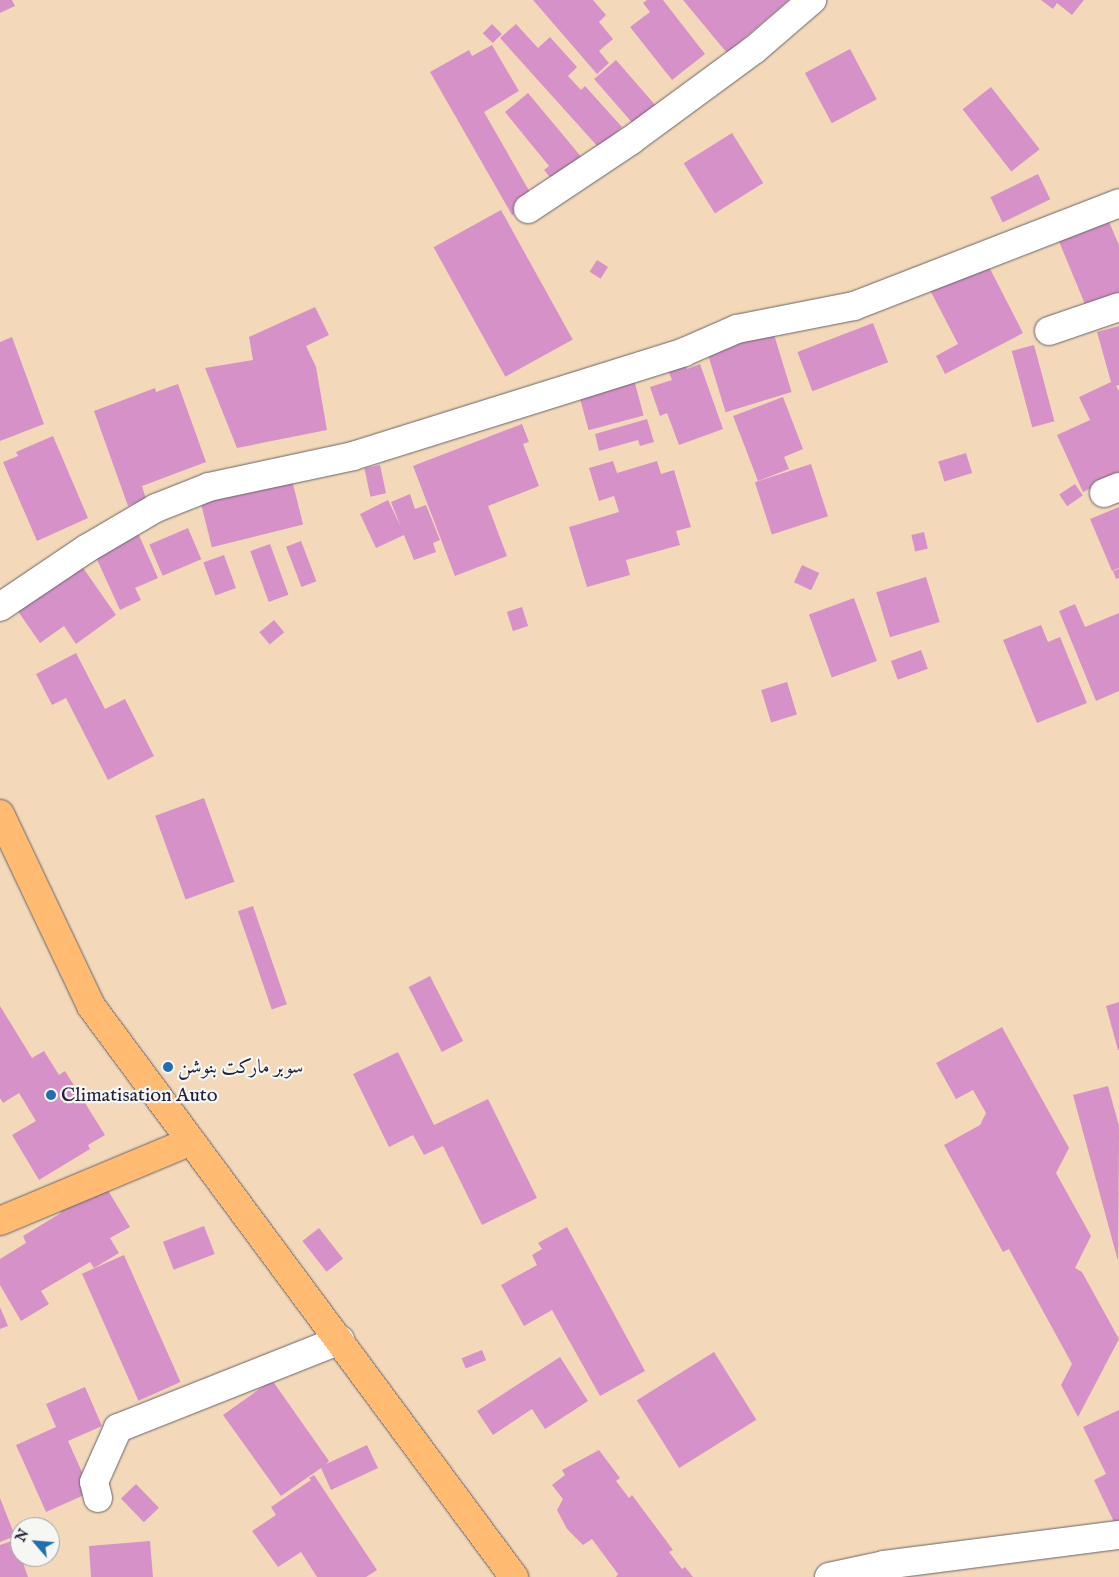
<!DOCTYPE html>
<html>
<head>
<meta charset="utf-8">
<style>
  body { margin:0 }
  #map { position:relative; width:1119px; height:1577px; overflow:hidden; background:#f3d9ba; font-family:"IM FELL English",Amiri,serif }
  div>[style] { position:absolute }
  [style*='--x'] { left:calc(var(--x)*1px); top:calc(var(--y)*1px); width:calc(var(--w)*1px); rotate:calc(var(--a)*1deg) }
  .building>* { inset:0; background:#d692c8; transform-origin:0 0 }
  .roads { filter:drop-shadow(0 0 1px #6b6267) drop-shadow(0 0 1px #6b6267) }
  .minor>* { height:28px; margin:-14px; padding:0 14px; transform-origin:14px; border-radius:14px; background:#fff }
  .major>* { height:28px; margin:-14px; padding:0 14px; transform-origin:14px; border-radius:14px; background:#ffbb71 }
  .dots>* { width:14px; height:14px; translate:-50% -50%; box-sizing:border-box; border:2px solid #f6f6f2; border-radius:50% }
  span { translate:-50% -50%; white-space:nowrap; text-align:center; line-height:1.15; -webkit-text-stroke:4.5px #f6f6f2; paint-order:stroke }
  .poi-label { font-size:20px; color:#22223b }
  .left { translate:0 -50%; text-align:left }
  .north { position:absolute; left:10px; top:1517px; width:50px; height:50px; box-sizing:border-box; background:#f6f6f2; border:1px solid #a1a1a9; border-radius:50%; rotate:297deg; font-size:14px; font-weight:700; line-height:20px; text-align:center; color:#22223b }
  .north::after { content:''; display:block; margin:auto; width:18px; height:22px; background:#1f6fb2; clip-path:polygon(50% 0,100% 100%,50% 72%,0 100%) }
</style>
</head>
<body>
<div id="map">
  <div class="building">
    <i style="clip-path:polygon(0 0,12px 0,15px 6px,0 13px)"></i>
    <i style="clip-path:polygon(533px 0,593px 0,606px 15px,599px 22px,613px 39px,599px 51px,609px 63px,597px 74px)"></i>
    <i style="clip-path:polygon(647px 0,663px 0,705px 54px,672px 80px,630px 27px,650px 12px,643px 3px)"></i>
    <i style="clip-path:polygon(683px 0,789px 0,727px 53px)"></i>
    <i style="clip-path:polygon(1041px 0,1084px 0,1072px 15px,1057px 3px,1053px 9px)"></i>
    <i style="left:492px;top:24px;width:14px;height:13px;rotate:45deg"></i>
    <i style="clip-path:polygon(516px 24px,538px 48px,550px 37px,577px 67px,568px 76px,581px 90px,585px 86px,622px 127px,599px 148px,500px 38px)"></i>
    <i style="clip-path:polygon(492px 45px,519px 91px,484px 112px,535px 201px,512px 215px,430px 72px,469px 50px,472px 56px)"></i>
    <i style="left:850px;top:49px;width:57px;height:51px;rotate:62deg"></i>
    <i style="left:616px;top:60px;width:60px;height:29px;rotate:49deg"></i>
    <i style="left:991px;top:87px;width:79px;height:36px;rotate:52deg"></i>
    <i style="clip-path:polygon(528px 93px,583px 159px,554px 182px,544px 170px,549px 166px,505px 112px)"></i>
    <i style="left:732px;top:133px;width:59px;height:57px;rotate:58deg"></i>
    <i style="left:1038px;top:174px;width:28px;height:53px;rotate:64deg"></i>
    <i style="left:501px;top:210px;width:148px;height:77px;rotate:61deg"></i>
    <i style="clip-path:polygon(1106px 215px,1119px 245px,1119px 301px,1089px 314px,1058px 239px)"></i>
    <i style="clip-path:polygon(985px 259px,1023px 333px,945px 374px,936px 356px,958px 344px,929px 288px)"></i>
    <i style="left:597px;top:260px;width:13px;height:14px;rotate:32deg"></i>
    <i style="clip-path:polygon(315px 307px,329px 335px,306px 346px,316px 367px,327px 430px,237px 448px,205px 368px,253px 360px,249px 337px)"></i>
    <i style="left:873px;top:323px;width:42px;height:81px;rotate:69deg"></i>
    <i style="clip-path:polygon(1119px 326px,1119px 385px,1116px 386px,1119px 391px,1119px 475px,1083px 492px,1057px 435px,1090px 420px,1079px 397px,1111px 382px,1097px 332px)"></i>
    <i style="left:772px;top:328px;width:67px;height:69px;rotate:73deg"></i>
    <i style="clip-path:polygon(12px 337px,44px 424px,0 441px,0 342px)"></i>
    <i style="left:1034px;top:345px;width:79px;height:23px;rotate:75deg"></i>
    <i style="clip-path:polygon(683px 357px,687px 369px,700px 364px,723px 429px,679px 445px,667px 413px,660px 416px,650px 387px,672px 380px,665px 363px)"></i>
    <i style="left:633px;top:376px;width:41px;height:57px;rotate:75deg"></i>
    <i style="clip-path:polygon(178px 384px,206px 462px,142px 486px,146px 499px,128px 506px,94px 411px,155px 388px,156px 392px)"></i>
    <i style="clip-path:polygon(783px 397px,803px 449px,784px 457px,789px 469px,758px 481px,733px 416px)"></i>
    <i style="clip-path:polygon(647px 419px,654px 442px,640px 446px,638px 440px,599px 451px,595px 434px)"></i>
    <i style="clip-path:polygon(522px 424px,529px 442px,523px 444px,539px 486px,488px 506px,507px 556px,455px 576px,413px 466px)"></i>
    <i style="clip-path:polygon(53px 436px,88px 518px,37px 541px,3px 462px,18px 456px,16px 452px)"></i>
    <i style="left:966px;top:453px;width:21px;height:29px;rotate:73deg"></i>
    <i style="clip-path:polygon(613px 461px,617px 473px,657px 461px,661px 474px,674px 470px,691px 527px,676px 531px,680px 545px,626px 560px,630px 575px,587px 587px,569px 527px,619px 512px,614px 496px,599px 501px,589px 468px)"></i>
    <i style="left:811px;top:464px;width:55px;height:59px;rotate:72deg"></i>
    <i style="left:380px;top:465px;width:29px;height:16px;rotate:78deg"></i>
    <i style="left:291px;top:476px;width:50px;height:94px;rotate:76deg"></i>
    <i style="left:1075px;top:484px;width:14px;height:19px;rotate:56deg"></i>
    <i style="clip-path:polygon(410px 494px,415px 509px,426px 505px,440px 540px,433px 543px,436px 552px,414px 560px,404px 535px,376px 548px,360px 514px,388px 500px,401px 527px,391px 502px)"></i>
    <i style="clip-path:polygon(1119px 507px,1119px 568px,1112px 571px,1090px 519px)"></i>
    <i style="left:188px;top:528px;width:34px;height:42px;rotate:67deg"></i>
    <i style="left:924px;top:532px;width:17px;height:13px;rotate:77deg"></i>
    <i style="clip-path:polygon(138px 533px,158px 578px,135px 588px,141px 600px,120px 610px,94px 553px)"></i>
    <i style="left:301px;top:541px;width:43px;height:16px;rotate:69deg"></i>
    <i style="left:270px;top:544px;width:54px;height:21px;rotate:70deg"></i>
    <i style="left:224px;top:555px;width:35px;height:22px;rotate:70deg"></i>
    <i style="clip-path:polygon(79px 562px,116px 615px,76px 644px,64px 626px,40px 643px,15px 607px)"></i>
    <i style="left:802px;top:565px;width:19px;height:19px;rotate:25deg"></i>
    <i style="clip-path:polygon(1119px 569px,1119px 578px,1116px 579px,1113px 571px)"></i>
    <i style="left:926px;top:577px;width:47px;height:52px;rotate:73deg"></i>
    <i style="left:854px;top:598px;width:67px;height:48px;rotate:70deg"></i>
    <i style="clip-path:polygon(1075px 604px,1085px 627px,1119px 613px,1119px 691px,1096px 701px,1059px 611px)"></i>
    <i style="left:522px;top:607px;width:20px;height:16px;rotate:72deg"></i>
    <i style="left:274px;top:620px;width:16px;height:19px;rotate:50deg"></i>
    <i style="clip-path:polygon(1041px 625px,1048px 642px,1060px 637px,1087px 703px,1037px 723px,1003px 640px)"></i>
    <i style="left:921px;top:650px;width:20px;height:32px;rotate:70deg"></i>
    <i style="clip-path:polygon(76px 653px,105px 709px,125px 699px,154px 756px,108px 780px,66px 698px,52px 705px,36px 674px)"></i>
    <i style="left:787px;top:682px;width:34px;height:27px;rotate:73deg"></i>
    <i style="left:204px;top:798px;width:89px;height:52px;rotate:70deg"></i>
    <i style="left:253px;top:906px;width:104px;height:16px;rotate:71deg"></i>
    <i style="left:430px;top:976px;width:73px;height:24px;rotate:63deg"></i>
    <i style="clip-path:polygon(1119px 1002px,1119px 1050px,1118px 1050px,1106px 1006px)"></i>
    <i style="clip-path:polygon(0 1006px,32px 1058px,44px 1051px,59px 1075px,65px 1071px,105px 1135px,88px 1145px,90px 1149px,39px 1180px,12px 1135px,36px 1121px,19px 1093px,3px 1103px,0 1098px)"></i>
    <i style="clip-path:polygon(1002px 1027px,1069px 1148px,1056px 1173px,1091px 1236px,1075px 1268px,1082px 1272px,1119px 1339px,1078px 1417px,1061px 1385px,1072px 1364px,1009px 1249px,1003px 1252px,944px 1145px,980px 1125px,986px 1113px,973px 1090px,956px 1099px,936px 1063px)"></i>
    <i style="clip-path:polygon(398px 1052px,434px 1125px,488px 1099px,537px 1198px,482px 1225px,443px 1146px,424px 1155px,413px 1135px,389px 1147px,353px 1074px)"></i>
    <i style="clip-path:polygon(1108px 1086px,1119px 1126px,1118px 1261px,1073px 1095px)"></i>
    <i style="clip-path:polygon(100px 1177px,130px 1227px,110px 1238px,119px 1253px,94px 1268px,90px 1262px,41px 1291px,49px 1304px,21px 1321px,0 1285px,0 1259px,26px 1243px,23px 1236px,61px 1213px,55px 1204px)"></i>
    <i style="left:204px;top:1226px;width:30px;height:44px;rotate:69deg"></i>
    <i style="clip-path:polygon(567px 1227px,645px 1371px,600px 1396px,552px 1310px,524px 1326px,501px 1285px,537px 1265px,532px 1255px,542px 1249px,538px 1243px)"></i>
    <i style="left:319px;top:1228px;width:39px;height:21px;rotate:52deg"></i>
    <i style="left:124px;top:1255px;width:139px;height:46px;rotate:66deg"></i>
    <i style="clip-path:polygon(0 1307px,8px 1326px,0 1329px)"></i>
    <i style="left:482px;top:1350px;width:11px;height:22px;rotate:68deg"></i>
    <i style="left:714px;top:1352px;width:80px;height:91px;rotate:58deg"></i>
    <i style="clip-path:polygon(560px 1357px,588px 1401px,545px 1429px,532px 1409px,493px 1435px,477px 1411px)"></i>
    <i style="clip-path:polygon(272px 1380px,329px 1461px,326px 1464px,367px 1445px,378px 1468px,331px 1490px,321px 1468px,281px 1496px,223px 1415px)"></i>
    <i style="clip-path:polygon(85px 1387px,102px 1426px,68px 1441px,91px 1492px,46px 1512px,16px 1445px,56px 1427px,46px 1404px)"></i>
    <i style="clip-path:polygon(1119px 1410px,1119px 1520px,1114px 1522px,1094px 1480px,1106px 1474px,1083px 1427px)"></i>
    <i style="clip-path:polygon(599px 1450px,620px 1478px,616px 1481px,629px 1498px,632px 1495px,673px 1550px,669px 1552px,682px 1569px,685px 1567px,693px 1577px,616px 1577px,618px 1574px,592px 1539px,583px 1545px,567px 1529px,557px 1510px,563px 1499px,552px 1485px,565px 1475px,562px 1470px)"></i>
    <i style="clip-path:polygon(314px 1475px,377px 1570px,366px 1577px,317px 1577px,301px 1552px,278px 1567px,252px 1531px,276px 1515px,271px 1507px,311px 1480px,309px 1478px)"></i>
    <i style="left:136px;top:1484px;width:33px;height:21px;rotate:46deg"></i>
    <i style="clip-path:polygon(0 1498px,15px 1536px,0 1542px)"></i>
    <i style="clip-path:polygon(15px 1540px,28px 1577px,0 1577px,0 1545px)"></i>
    <i style="clip-path:polygon(150px 1541px,153px 1577px,91px 1577px,89px 1546px)"></i>
  </div>
  <div class="roads">
    <div class="minor">
      <i style="--x:528;--y:209;--w:123;--a:-33.7"></i>
      <i style="--x:630;--y:141;--w:154;--a:-36.3"></i>
      <i style="--x:754;--y:50;--w:77;--a:-40.8"></i>
      <i style="--x:1049;--y:331;--w:74;--a:-18.9"></i>
      <i style="--x:1104;--y:493;--w:16;--a:-22"></i>
      <i style="--x:0;--y:607;--w:104;--a:-34"></i>
      <i style="--x:86;--y:549;--w:81;--a:-30.4"></i>
      <i style="--x:156;--y:508;--w:57;--a:-21.6"></i>
      <i style="--x:209;--y:487;--w:147;--a:-12.1"></i>
      <i style="--x:353;--y:456;--w:347;--a:-17.4"></i>
      <i style="--x:684;--y:352;--w:58;--a:-23.5"></i>
      <i style="--x:737;--y:329;--w:119;--a:-11.1"></i>
      <i style="--x:854;--y:306;--w:284;--a:-21.2"></i>
      <i style="--x:98;--y:1498;--w:16;--a:-104"></i>
      <i style="--x:94;--y:1482;--w:59;--a:-66"></i>
      <i style="--x:118;--y:1428;--w:239;--a:-21.6"></i>
      <i style="--x:829;--y:1577;--w:56;--a:-12.3"></i>
      <i style="--x:884;--y:1565;--w:237;--a:-7.3"></i>
    </div>
    <div class="major">
      <i style="--x:0;--y:814;--w:212;--a:64.6"></i>
      <i style="--x:91;--y:1006;--w:711;--a:53.47"></i>
      <i style="--x:0;--y:1221;--w:205;--a:-22.7"></i>
    </div>
  </div>
  <div class="dots">
    <i style="left:168px;top:1067px;background:#1f6fb2"></i>
    <i style="left:51px;top:1095px;background:#1f6fb2"></i>
  </div>
  <div class="poi-label">
    <span class="left" style="left:178px;top:1067px">سوبر ماركت بنوشن</span>
    <span class="left" style="left:61px;top:1095px">Climatisation Auto</span>
  </div>
  <div class="north">N</div>
</div>
</body>
</html>
